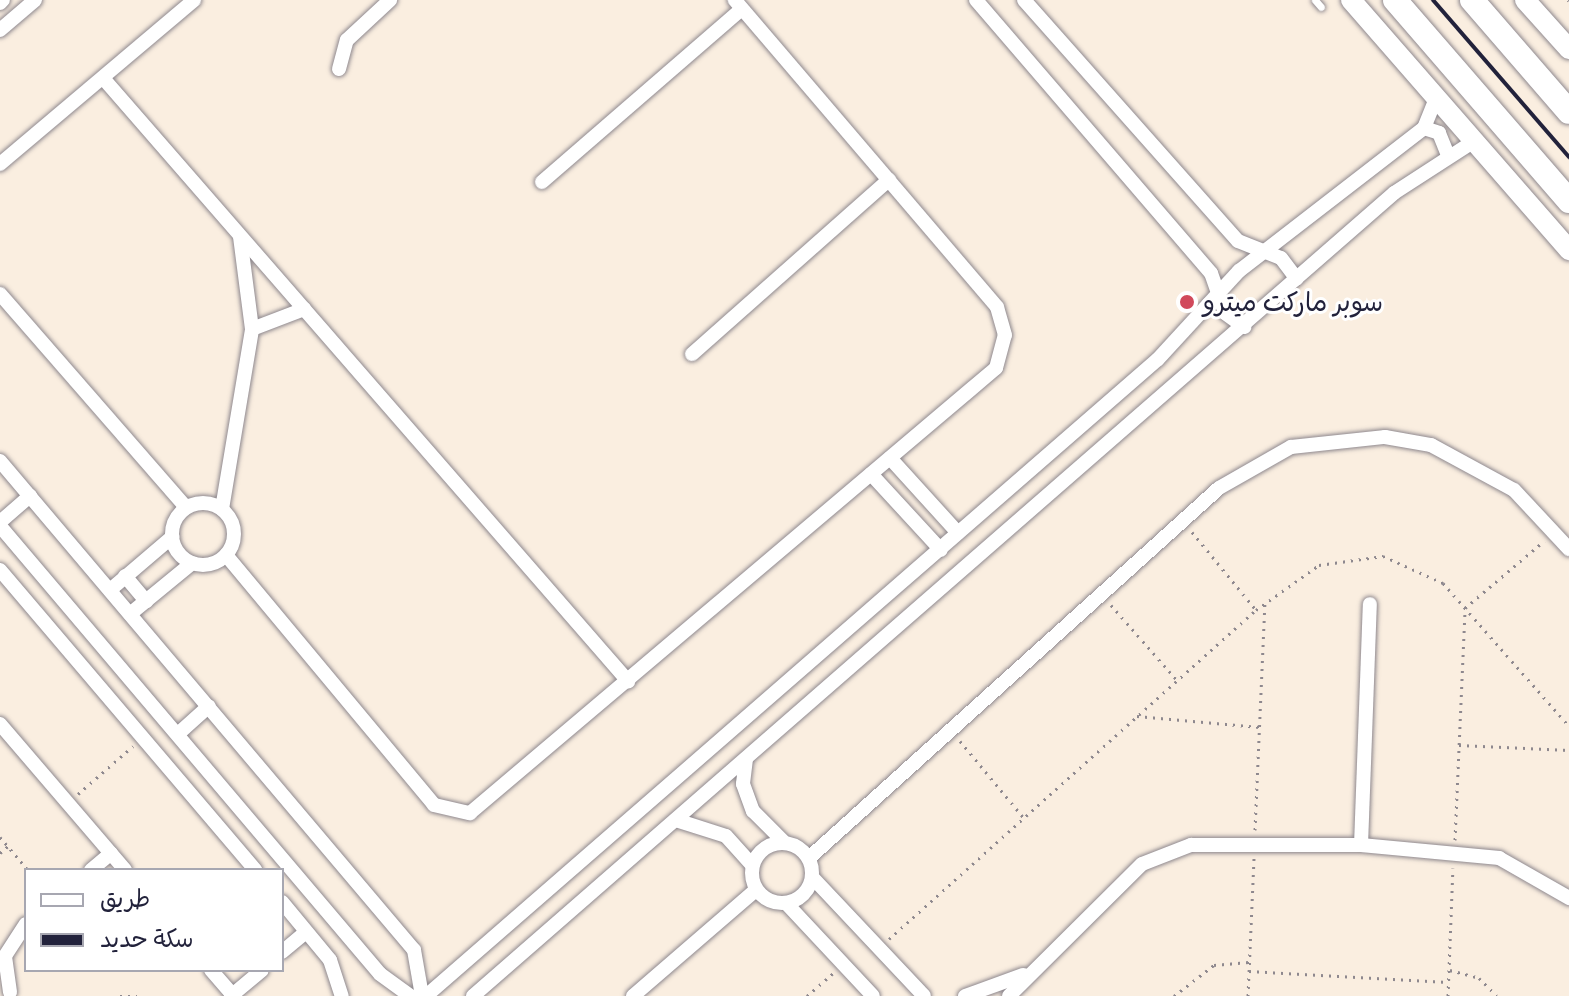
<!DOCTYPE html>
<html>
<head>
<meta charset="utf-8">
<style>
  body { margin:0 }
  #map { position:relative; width:1569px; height:996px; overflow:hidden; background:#faeee0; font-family:Delius,"Playpen Sans Arabic",sans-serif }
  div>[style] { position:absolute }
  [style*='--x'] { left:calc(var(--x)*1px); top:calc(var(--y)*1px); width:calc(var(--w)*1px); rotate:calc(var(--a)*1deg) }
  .path>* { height:3px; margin-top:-1.5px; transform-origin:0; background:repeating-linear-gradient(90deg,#8e888e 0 2px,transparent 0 8px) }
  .roads { filter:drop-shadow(0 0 2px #8e888e) drop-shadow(0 0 2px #8e888e) }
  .service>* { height:7px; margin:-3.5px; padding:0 3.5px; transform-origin:3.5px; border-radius:3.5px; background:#fff }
  .minor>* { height:14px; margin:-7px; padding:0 7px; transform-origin:7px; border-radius:7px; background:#fff }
  .minor>.ring { margin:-7px; padding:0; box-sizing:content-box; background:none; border:14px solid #fff; border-radius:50% }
  .secondary>* { height:20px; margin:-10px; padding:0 10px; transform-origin:10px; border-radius:10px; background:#fff }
  .trunk>* { height:24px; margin:-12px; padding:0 12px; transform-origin:12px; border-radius:12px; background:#fff }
  .rail>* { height:4px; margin:-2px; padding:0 2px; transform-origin:2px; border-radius:2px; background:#22223b }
  .dots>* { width:22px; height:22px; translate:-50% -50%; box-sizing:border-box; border:4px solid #fff; border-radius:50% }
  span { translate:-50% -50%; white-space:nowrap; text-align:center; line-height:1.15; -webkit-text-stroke:6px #fff; paint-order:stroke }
  .poi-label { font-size:26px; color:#22223b }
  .left { translate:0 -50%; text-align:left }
  .legend { position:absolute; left:24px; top:868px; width:260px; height:104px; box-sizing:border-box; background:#fff; border:2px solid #a7a7b1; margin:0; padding:10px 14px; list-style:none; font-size:24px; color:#22223b }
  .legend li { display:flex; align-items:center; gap:16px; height:40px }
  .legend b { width:40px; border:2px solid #a7a7b1 }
</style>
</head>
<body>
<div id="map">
  <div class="path">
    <i style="--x:1568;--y:0;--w:1;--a:45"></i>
    <i style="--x:1192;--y:532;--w:101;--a:50.6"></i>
    <i style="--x:1111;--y:605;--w:100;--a:48.7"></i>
    <i style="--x:1137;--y:716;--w:123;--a:5.1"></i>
    <i style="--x:960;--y:741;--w:100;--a:50.3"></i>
    <i style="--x:1459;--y:745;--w:110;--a:2.6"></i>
    <i style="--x:78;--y:794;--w:73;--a:-41.1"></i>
    <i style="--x:1255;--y:830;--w:228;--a:-87.5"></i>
    <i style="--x:0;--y:837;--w:43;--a:49.7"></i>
    <i style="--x:1455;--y:840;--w:232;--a:-87.5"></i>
    <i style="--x:1465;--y:608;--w:104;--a:-40.3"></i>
    <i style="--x:0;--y:853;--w:11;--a:-41"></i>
    <i style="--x:889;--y:939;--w:493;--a:-41.9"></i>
    <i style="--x:1256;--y:610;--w:77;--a:-35.5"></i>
    <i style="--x:1319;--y:565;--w:65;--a:-8"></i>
    <i style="--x:1383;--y:556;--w:66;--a:24.2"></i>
    <i style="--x:1443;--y:583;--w:191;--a:48.6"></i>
    <i style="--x:1450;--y:970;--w:30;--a:15"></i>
    <i style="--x:1479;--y:978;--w:25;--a:45"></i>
    <i style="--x:1249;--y:971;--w:199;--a:3.2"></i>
    <i style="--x:120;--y:996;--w:17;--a:0"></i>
    <i style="--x:807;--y:996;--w:37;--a:-41"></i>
    <i style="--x:1174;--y:996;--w:51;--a:-37.8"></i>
    <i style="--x:1214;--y:965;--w:35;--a:-5"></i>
    <i style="--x:1248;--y:996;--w:138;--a:-87.5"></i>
    <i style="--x:1448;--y:996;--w:128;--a:-87.8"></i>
  </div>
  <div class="roads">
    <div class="service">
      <i style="--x:1315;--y:0;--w:9;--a:49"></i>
    </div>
    <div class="minor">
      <i style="--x:976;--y:0;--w:360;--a:49.3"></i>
      <i style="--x:1211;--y:273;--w:42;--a:70.7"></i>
      <i style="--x:1225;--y:313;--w:24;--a:36"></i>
      <i style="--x:1024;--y:0;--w:322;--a:48.4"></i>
      <i style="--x:1238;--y:241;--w:46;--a:21.6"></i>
      <i style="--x:1281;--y:258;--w:26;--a:53"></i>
      <i style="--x:0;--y:3;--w:4;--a:-45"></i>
      <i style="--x:0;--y:30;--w:46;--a:-40.6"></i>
      <i style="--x:339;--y:69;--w:30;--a:-75"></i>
      <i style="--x:347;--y:40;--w:59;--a:-42.9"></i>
      <i style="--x:103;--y:78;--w:800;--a:48.96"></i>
      <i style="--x:1424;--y:128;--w:16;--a:18"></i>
      <i style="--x:1439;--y:133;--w:22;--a:68"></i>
      <i style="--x:0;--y:164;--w:254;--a:-40.2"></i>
      <i style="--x:542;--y:182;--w:264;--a:-40.9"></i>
      <i style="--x:0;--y:294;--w:283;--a:48.9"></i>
      <i style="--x:252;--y:329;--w:56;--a:-21"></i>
      <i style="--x:692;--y:354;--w:263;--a:-41.5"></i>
      <i style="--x:890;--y:458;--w:101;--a:47.8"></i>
      <i style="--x:0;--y:461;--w:641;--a:49.75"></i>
      <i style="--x:414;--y:950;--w:47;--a:80.1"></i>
      <i style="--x:871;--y:474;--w:103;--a:47.4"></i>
      <i class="ring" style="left:172px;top:503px;width:48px;height:48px"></i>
      <i style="--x:222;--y:509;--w:182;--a:-80.5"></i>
      <i style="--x:252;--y:329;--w:93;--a:-97.4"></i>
      <i style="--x:0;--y:522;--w:40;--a:-41"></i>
      <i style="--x:0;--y:526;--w:587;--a:49.69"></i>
      <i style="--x:380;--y:974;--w:37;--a:36"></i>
      <i style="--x:226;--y:555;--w:325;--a:50.2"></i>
      <i style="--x:434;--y:805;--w:37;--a:13"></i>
      <i style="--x:470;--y:813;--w:689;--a:-40.23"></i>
      <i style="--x:996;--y:368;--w:34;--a:-75"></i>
      <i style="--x:1005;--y:335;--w:29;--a:-106"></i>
      <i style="--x:997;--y:307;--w:404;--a:-130.5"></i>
      <i style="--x:0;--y:570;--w:394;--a:49.6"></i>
      <i style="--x:125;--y:576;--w:33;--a:50"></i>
      <i style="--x:110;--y:590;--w:82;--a:-40.5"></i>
      <i style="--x:130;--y:614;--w:80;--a:-39.4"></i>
      <i style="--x:0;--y:724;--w:192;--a:49.4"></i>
      <i style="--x:179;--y:733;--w:40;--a:-42"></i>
      <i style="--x:746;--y:759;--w:25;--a:97"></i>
      <i style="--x:743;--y:784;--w:29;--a:70"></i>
      <i style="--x:753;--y:811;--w:44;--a:45"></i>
      <i style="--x:679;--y:821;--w:49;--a:17.7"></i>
      <i style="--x:726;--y:836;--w:39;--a:48"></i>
      <i class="ring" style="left:752px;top:843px;width:46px;height:46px"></i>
      <i style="--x:1361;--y:845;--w:241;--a:-87.9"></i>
      <i style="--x:809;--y:858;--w:552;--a:-42.06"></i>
      <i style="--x:1219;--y:488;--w:83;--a:-29.7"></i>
      <i style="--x:1291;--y:447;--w:95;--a:-6.1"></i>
      <i style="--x:1385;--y:437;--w:47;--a:9.9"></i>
      <i style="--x:1431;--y:445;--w:94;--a:28.5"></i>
      <i style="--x:1514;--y:490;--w:81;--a:47"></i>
      <i style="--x:91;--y:870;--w:26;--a:-40"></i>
      <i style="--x:812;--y:877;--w:163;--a:46.7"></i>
      <i style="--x:282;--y:902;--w:75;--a:50.4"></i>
      <i style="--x:330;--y:960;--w:38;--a:72"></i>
      <i style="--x:786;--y:903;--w:127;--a:46.9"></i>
      <i style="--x:282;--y:952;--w:31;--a:-40"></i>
      <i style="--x:211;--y:970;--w:33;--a:49"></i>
      <i style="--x:10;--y:992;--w:36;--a:-98"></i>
      <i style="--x:5;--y:956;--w:38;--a:-57"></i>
      <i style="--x:231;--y:996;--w:40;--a:-40"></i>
      <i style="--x:426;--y:996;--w:970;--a:-41.03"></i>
      <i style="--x:1158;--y:359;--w:120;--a:-47.4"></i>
      <i style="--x:1239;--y:271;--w:234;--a:-37.7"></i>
      <i style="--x:1424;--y:128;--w:32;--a:-68"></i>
      <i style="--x:473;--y:996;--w:1222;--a:-41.08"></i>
      <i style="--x:1394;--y:193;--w:95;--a:-33"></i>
      <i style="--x:633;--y:996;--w:162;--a:-40.8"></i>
      <i style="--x:965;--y:996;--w:62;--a:-19.9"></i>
      <i style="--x:1009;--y:996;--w:187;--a:-44.8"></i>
      <i style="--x:1142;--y:864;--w:53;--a:-21.2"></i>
      <i style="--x:1191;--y:845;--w:170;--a:0"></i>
      <i style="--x:1361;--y:845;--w:139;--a:5.4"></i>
      <i style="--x:1499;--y:858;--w:81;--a:29.7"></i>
    </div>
    <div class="secondary">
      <i style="--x:1351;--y:0;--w:332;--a:48.9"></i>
      <i style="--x:1525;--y:0;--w:66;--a:48.1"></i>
    </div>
    <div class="trunk">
      <i style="--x:1395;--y:0;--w:266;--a:49.1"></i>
      <i style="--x:1472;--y:0;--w:148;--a:49.1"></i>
    </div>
  </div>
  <div class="rail">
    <i style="--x:1433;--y:0;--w:208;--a:49.1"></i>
  </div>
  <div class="dots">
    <i style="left:1187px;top:302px;background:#d1495b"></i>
  </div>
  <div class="poi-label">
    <span class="left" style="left:1203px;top:302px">سوبر ماركت ميترو</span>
  </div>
  <ul class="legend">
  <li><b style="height:10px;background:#fff"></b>طريق</li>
  <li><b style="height:10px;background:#22223b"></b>سكة حديد</li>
  </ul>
</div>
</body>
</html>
